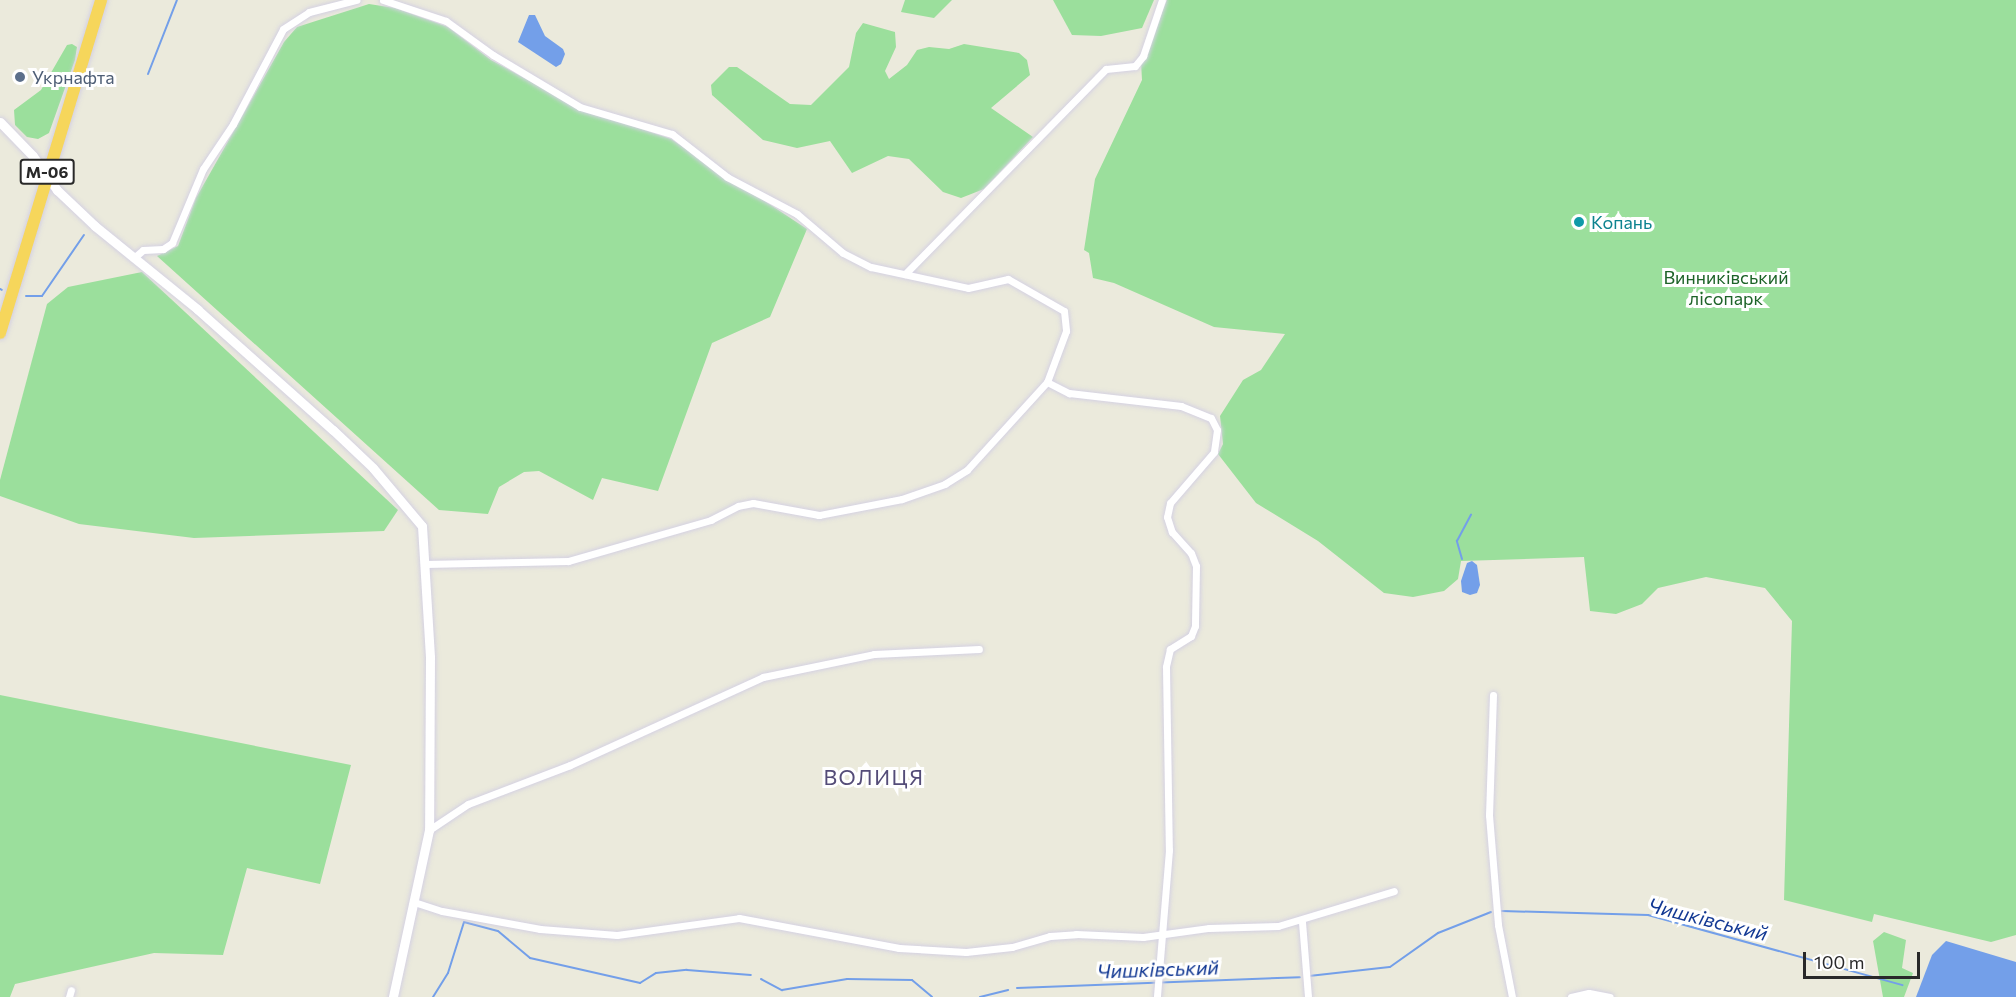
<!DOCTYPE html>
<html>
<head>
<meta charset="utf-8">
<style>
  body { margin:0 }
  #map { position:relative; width:2016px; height:997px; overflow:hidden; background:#ebeadc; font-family:Commissioner,sans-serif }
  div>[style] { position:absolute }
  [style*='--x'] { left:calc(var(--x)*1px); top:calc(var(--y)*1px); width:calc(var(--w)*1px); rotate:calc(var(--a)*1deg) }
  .green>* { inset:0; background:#9bdf9c }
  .water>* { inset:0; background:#739fe9 }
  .stream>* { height:2px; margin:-1px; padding:0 1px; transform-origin:1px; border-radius:1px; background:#739fe9 }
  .roads { filter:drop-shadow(0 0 2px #d4d1e2) drop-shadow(0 0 2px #d4d1e2) }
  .street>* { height:7px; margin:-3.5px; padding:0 3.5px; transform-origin:3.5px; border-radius:3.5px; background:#fff }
  .secondary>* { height:9px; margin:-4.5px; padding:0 4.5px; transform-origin:4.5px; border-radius:4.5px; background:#fff }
  .highway>* { height:12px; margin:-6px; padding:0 6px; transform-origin:6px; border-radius:6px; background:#f6d65b }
  .dots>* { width:16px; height:16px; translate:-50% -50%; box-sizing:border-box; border:3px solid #fff; border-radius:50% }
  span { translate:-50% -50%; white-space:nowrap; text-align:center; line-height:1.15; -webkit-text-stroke:6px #fff; paint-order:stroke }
  .shield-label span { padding:2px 4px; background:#fff; border:2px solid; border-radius:4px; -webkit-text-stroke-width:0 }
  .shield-label { font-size:16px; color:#292929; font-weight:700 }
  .service-label { font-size:18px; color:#4e5e75 }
  .left { translate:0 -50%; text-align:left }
  .culture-label { font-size:18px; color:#0d838f }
  .park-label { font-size:18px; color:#1d6328 }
  .water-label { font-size:20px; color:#133993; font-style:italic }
  .quarter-label { font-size:21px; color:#544c78; letter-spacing:1.5px }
  .scale { position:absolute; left:1803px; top:952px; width:117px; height:27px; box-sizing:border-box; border:3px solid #292929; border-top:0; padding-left:8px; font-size:18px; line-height:21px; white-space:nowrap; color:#292929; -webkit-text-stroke:4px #fff; paint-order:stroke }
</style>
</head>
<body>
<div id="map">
  <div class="green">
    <i style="clip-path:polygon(905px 0,952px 0,934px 18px,901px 12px)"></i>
    <i style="clip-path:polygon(1053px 0,1154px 0,1142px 28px,1101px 36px,1072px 35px)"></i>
    <i style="clip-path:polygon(1167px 0,2016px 0,2016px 935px,1991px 942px,1874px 914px,1872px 922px,1784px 900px,1792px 621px,1765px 588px,1706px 577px,1658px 588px,1642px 604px,1616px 614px,1590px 611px,1584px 557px,1461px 561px,1458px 579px,1444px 591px,1413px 597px,1384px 593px,1318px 541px,1256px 503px,1218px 454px,1223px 444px,1220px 416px,1243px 380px,1261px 370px,1285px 334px,1214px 327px,1114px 283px,1093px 278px,1089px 253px,1084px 250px,1095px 179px,1142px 80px,1141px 62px)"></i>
    <i style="clip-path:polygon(369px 4px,395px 8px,448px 27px,491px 60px,579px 108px,671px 139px,807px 229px,770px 317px,712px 343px,658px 491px,602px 478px,593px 500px,539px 471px,524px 472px,499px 487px,488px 514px,439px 510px,157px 256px,178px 246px,196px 198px,284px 42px,297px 27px)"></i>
    <i style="clip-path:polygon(863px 23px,895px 32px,896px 47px,885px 71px,889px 79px,907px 65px,917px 50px,929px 47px,949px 49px,964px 44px,1019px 53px,1027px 60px,1030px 75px,991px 108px,1033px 137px,984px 189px,961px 198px,943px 192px,909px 159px,888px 156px,852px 173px,830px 141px,797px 148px,763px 140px,712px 95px,711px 85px,729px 67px,737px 67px,790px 104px,811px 105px,849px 67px,856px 33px)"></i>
    <i style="clip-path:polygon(72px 44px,77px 47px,75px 60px,49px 133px,38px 139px,27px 137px,15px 125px,14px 110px,41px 90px,67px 45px)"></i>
    <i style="clip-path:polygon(142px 272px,398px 510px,384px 531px,194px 538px,79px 524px,0 496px,0 480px,47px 304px,68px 287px)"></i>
    <i style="clip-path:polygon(0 695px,351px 765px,320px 884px,247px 868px,223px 955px,154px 953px,15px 984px,10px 997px,0 997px)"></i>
    <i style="clip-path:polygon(1884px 932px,1906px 940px,1902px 968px,1913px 973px,1904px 997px,1883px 997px,1873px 941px)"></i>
  </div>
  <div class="water">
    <i style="clip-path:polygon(529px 15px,535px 15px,545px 36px,563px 49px,565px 54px,561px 64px,556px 67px,518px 42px)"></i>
    <i style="clip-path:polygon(1472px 561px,1477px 565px,1480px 585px,1477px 593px,1470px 595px,1462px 592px,1461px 581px,1467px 563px)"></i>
    <i style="clip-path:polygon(1946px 941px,2016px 962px,2016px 997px,1916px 997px,1932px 955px)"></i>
  </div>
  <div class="stream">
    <i style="--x:148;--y:74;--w:79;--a:-68.6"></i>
    <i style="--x:0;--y:289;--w:2;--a:27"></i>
    <i style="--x:26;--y:296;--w:16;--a:0"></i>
    <i style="--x:42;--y:296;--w:74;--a:-55.5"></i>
    <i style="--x:1462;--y:559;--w:19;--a:-106"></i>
    <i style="--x:1457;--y:541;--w:30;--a:-62"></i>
    <i style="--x:1502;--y:911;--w:146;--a:1.6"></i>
    <i style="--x:1648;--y:915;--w:264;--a:15.4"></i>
    <i style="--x:1309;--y:976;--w:81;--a:-6.3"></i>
    <i style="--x:1390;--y:967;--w:59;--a:-35.3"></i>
    <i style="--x:1438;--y:933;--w:57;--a:-21.6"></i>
    <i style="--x:761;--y:979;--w:24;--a:28"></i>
    <i style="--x:782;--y:990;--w:66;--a:-9.6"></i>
    <i style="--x:847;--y:979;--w:65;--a:0.9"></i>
    <i style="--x:912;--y:980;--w:26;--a:40"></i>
    <i style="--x:1017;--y:988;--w:283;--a:-2.2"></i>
    <i style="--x:433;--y:997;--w:28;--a:-58"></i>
    <i style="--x:448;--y:973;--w:53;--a:-72.6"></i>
    <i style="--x:464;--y:922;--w:35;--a:15"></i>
    <i style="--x:498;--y:931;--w:42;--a:40.2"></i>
    <i style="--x:530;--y:958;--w:113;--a:12.8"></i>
    <i style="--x:640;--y:983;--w:19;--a:-32"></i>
    <i style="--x:656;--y:973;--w:31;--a:-6"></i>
    <i style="--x:687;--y:970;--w:64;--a:4.5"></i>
    <i style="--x:980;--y:997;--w:29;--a:-14"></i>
  </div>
  <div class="roads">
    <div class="street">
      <i style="--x:383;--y:0;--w:66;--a:18.4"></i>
      <i style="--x:446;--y:21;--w:58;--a:35.9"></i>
      <i style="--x:493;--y:55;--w:101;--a:30.9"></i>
      <i style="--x:580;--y:107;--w:96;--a:16.4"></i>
      <i style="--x:672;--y:134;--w:70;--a:38"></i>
      <i style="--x:727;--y:177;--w:79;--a:27.9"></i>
      <i style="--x:797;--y:214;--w:60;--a:40.3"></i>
      <i style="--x:843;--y:253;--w:31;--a:27"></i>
      <i style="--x:871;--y:267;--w:99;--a:12.2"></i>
      <i style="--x:968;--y:288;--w:41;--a:-12.7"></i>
      <i style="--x:1008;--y:279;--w:64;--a:29.7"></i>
      <i style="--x:1064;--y:311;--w:20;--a:84"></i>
      <i style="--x:1066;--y:331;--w:54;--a:110.4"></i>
      <i style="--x:1047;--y:382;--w:119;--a:132.3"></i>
      <i style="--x:967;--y:470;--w:26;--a:148"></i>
      <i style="--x:945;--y:484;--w:46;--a:160.8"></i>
      <i style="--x:902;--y:499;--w:85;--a:169.1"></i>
      <i style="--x:819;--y:515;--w:67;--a:-169.7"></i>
      <i style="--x:753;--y:503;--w:15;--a:169"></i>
      <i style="--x:738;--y:506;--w:30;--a:153"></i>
      <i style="--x:711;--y:520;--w:149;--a:164"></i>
      <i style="--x:568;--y:561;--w:143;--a:178.8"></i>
      <i style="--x:136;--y:256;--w:9;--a:-41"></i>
      <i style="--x:143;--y:250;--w:20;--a:-3"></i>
      <i style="--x:163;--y:249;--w:11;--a:-34"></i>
      <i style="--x:172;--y:243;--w:80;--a:-67.3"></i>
      <i style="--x:203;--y:169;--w:54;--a:-56.3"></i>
      <i style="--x:233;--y:124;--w:107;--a:-62.2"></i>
      <i style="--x:283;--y:29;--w:31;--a:-33"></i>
      <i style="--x:309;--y:12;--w:49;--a:-14.3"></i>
      <i style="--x:905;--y:274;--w:287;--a:-45.6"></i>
      <i style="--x:1106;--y:69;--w:29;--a:-6"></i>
      <i style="--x:1135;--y:66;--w:13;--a:-51"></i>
      <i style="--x:1143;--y:56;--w:59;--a:-71.3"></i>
      <i style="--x:1047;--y:382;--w:25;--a:27"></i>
      <i style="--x:1069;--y:393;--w:113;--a:6.6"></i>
      <i style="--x:1181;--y:406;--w:32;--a:22"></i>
      <i style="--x:1211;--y:418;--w:13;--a:63"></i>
      <i style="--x:1217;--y:430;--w:22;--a:98"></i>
      <i style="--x:1214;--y:452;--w:67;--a:130.8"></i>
      <i style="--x:1170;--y:503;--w:14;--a:102"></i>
      <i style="--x:1167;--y:517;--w:16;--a:72"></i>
      <i style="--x:1172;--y:532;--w:28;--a:48"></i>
      <i style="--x:1191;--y:553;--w:14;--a:69"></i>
      <i style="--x:1196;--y:566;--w:60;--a:91"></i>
      <i style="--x:1195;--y:626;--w:11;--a:112"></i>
      <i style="--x:1191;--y:636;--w:25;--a:148"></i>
      <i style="--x:1170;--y:649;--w:18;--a:103"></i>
      <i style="--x:1166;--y:667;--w:183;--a:89.1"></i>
      <i style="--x:1169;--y:850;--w:147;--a:94.7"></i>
      <i style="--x:1493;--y:695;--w:120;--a:91.9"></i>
      <i style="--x:1489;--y:815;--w:110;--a:85.3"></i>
      <i style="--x:1498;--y:925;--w:73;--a:79"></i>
      <i style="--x:429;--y:830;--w:47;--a:-33.7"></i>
      <i style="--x:468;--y:804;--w:109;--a:-20.9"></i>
      <i style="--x:570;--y:765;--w:212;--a:-24.5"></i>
      <i style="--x:763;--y:677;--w:113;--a:-11.7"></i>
      <i style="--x:874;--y:654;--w:105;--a:-2.7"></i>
      <i style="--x:414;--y:902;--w:29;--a:18"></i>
      <i style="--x:442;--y:911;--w:100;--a:10.4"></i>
      <i style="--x:540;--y:929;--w:77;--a:4.5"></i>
      <i style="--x:617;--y:935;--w:123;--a:-7.9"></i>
      <i style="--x:739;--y:918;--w:163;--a:10.6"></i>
      <i style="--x:899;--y:948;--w:67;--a:3.4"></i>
      <i style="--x:966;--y:952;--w:46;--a:-6.2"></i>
      <i style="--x:1012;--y:947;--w:40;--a:-16"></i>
      <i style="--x:1050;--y:936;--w:26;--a:-4"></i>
      <i style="--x:1076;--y:934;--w:67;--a:2.6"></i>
      <i style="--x:1143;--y:937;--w:67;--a:-7.8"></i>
      <i style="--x:1209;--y:928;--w:69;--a:-1.7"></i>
      <i style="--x:1278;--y:926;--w:121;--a:-16.8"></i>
      <i style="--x:1302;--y:922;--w:75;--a:85.4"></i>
      <i style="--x:69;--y:997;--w:7;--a:-74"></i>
      <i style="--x:1571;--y:997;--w:18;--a:-13"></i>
      <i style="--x:1589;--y:993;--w:21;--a:11"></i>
    </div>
    <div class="secondary">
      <i style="--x:0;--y:122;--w:47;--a:45.9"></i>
      <i style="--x:33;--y:156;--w:42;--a:54.8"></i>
      <i style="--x:57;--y:190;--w:52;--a:43.5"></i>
      <i style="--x:95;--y:226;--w:132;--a:39.1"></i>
      <i style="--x:197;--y:309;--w:182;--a:41.7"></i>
      <i style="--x:333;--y:430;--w:55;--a:43.5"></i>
      <i style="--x:373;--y:468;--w:76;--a:49.8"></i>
      <i style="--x:422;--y:526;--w:131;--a:86.5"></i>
      <i style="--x:430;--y:657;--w:173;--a:90.3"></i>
      <i style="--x:429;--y:830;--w:171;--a:102.2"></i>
    </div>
    <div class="highway">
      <i style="--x:0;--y:333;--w:348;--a:-73.1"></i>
    </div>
  </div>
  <div class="dots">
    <i style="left:20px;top:77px;background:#5c6f8a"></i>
    <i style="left:1579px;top:222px;background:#0f9aa8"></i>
  </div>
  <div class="shield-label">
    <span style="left:47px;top:172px">М-06</span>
  </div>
  <div class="service-label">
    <span class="left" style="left:32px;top:77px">Укрнафта</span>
  </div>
  <div class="culture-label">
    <span class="left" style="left:1591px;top:222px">Копань</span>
  </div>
  <div class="park-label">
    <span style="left:1726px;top:288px">Винниківський<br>лісопарк</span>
  </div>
  <div class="water-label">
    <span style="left:1708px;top:919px;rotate:14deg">Чишківський</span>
    <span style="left:1158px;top:969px;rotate:-2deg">Чишківський</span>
  </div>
  <div class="quarter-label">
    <span style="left:874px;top:777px">ВОЛИЦЯ</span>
  </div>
  <div class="scale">100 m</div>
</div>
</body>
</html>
